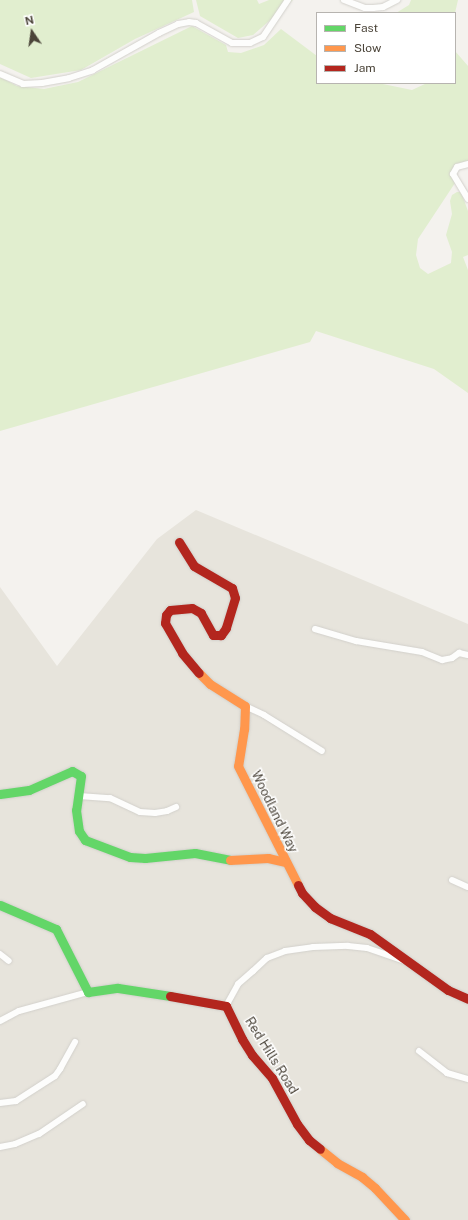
<!DOCTYPE html>
<html>
<head>
<meta charset="utf-8">
<style>
  body { margin:0 }
  #map { position:relative; width:468px; height:1220px; overflow:hidden; background:#f4f2ee; font-family:"Public Sans",sans-serif }
  div>[style] { position:absolute }
  [style*='--x'] { left:calc(var(--x)*1px); top:calc(var(--y)*1px); width:calc(var(--w)*1px); rotate:calc(var(--a)*1deg) }
  .residential>* { inset:0; background:#e7e4dc }
  .green>* { inset:0; background:#e1eecf }
  .roads { filter:drop-shadow(0 0 1px #d2d0cb) drop-shadow(0 0 1px #d2d0cb) }
  .street>* { height:6px; margin:-3px; padding:0 3px; transform-origin:3px; border-radius:3px; background:#fdfdfc }
  .fast>* { height:9px; margin:-4.5px; padding:0 4.5px; transform-origin:4.5px; border-radius:4.5px; background:#63d668 }
  .slow>* { height:9px; margin:-4.5px; padding:0 4.5px; transform-origin:4.5px; border-radius:4.5px; background:#ff974d }
  .jam>* { height:9px; margin:-4.5px; padding:0 4.5px; transform-origin:4.5px; border-radius:4.5px; background:#b3261e }
  span { translate:-50% -50%; white-space:nowrap; text-align:center; line-height:1.15; -webkit-text-stroke:3px #fff; paint-order:stroke }
  .street-label { font-size:13px; color:#4b4439 }
  .legend { position:absolute; left:316px; top:12px; width:140px; height:72px; box-sizing:border-box; background:#fff; border:1px solid #b7b4b0; margin:0; padding:5px 7px; list-style:none; font-size:12px; color:#4b4439 }
  .legend li { display:flex; align-items:center; gap:8px; height:20px }
  .legend b { width:20px; border:1px solid #b7b4b0 }
  .north { position:absolute; left:12px; top:12px; width:40px; height:40px; -webkit-text-stroke:3px #fff; paint-order:stroke; rotate:347deg; font-size:11px; font-weight:700; line-height:16px; text-align:center; color:#4b4439 }
  .north::after { content:''; display:block; margin:auto; width:14px; height:18px; background:#4b4439; clip-path:polygon(50% 0,100% 100%,50% 72%,0 100%) }
</style>
</head>
<body>
<div id="map">
  <div class="residential">
    <i style="clip-path:polygon(196px 510px,468px 624px,468px 1220px,0 1220px,0 587px,57px 666px,157px 539px)"></i>
  </div>
  <div class="green">
    <i style="clip-path:polygon(0 0,192px 0,194px 12px,135px 39px,81px 70px,31px 78px,0 64px)"></i>
    <i style="clip-path:polygon(196px 0,257px 0,259px 4px,269px 0,293px 0,253px 35px,238px 38px,200px 16px)"></i>
    <i style="clip-path:polygon(411px 0,458px 0,455px 13px,396px 13px,409px 5px)"></i>
    <i style="clip-path:polygon(192px 26px,226px 45px,228px 52px,241px 53px,264px 45px,281px 29px,317px 56px,317px 83px,378px 83px,412px 90px,427px 83px,455px 83px,455px 51px,468px 66px,468px 162px,457px 164px,455px 183px,418px 239px,416px 255px,420px 268px,428px 274px,451px 263px,452px 252px,446px 235px,452px 214px,450px 201px,452px 195px,457px 192px,461px 192px,468px 211px,468px 255px,463px 257px,468px 270px,468px 393px,434px 369px,316px 331px,310px 342px,0 431px,0 77px,17px 86px,44px 89px,78px 82px)"></i>
  </div>
  <div class="roads">
    <div class="street">
      <i style="--x:344;--y:0;--w:22;--a:21"></i>
      <i style="--x:365;--y:8;--w:8;--a:0"></i>
      <i style="--x:373;--y:8;--w:10;--a:-6"></i>
      <i style="--x:383;--y:7;--w:16;--a:-27"></i>
      <i style="--x:0;--y:74;--w:25;--a:23"></i>
      <i style="--x:23;--y:84;--w:19;--a:-3"></i>
      <i style="--x:42;--y:83;--w:27;--a:-10"></i>
      <i style="--x:69;--y:78;--w:25;--a:-18"></i>
      <i style="--x:93;--y:70;--w:76;--a:-29.3"></i>
      <i style="--x:159;--y:33;--w:21;--a:-25"></i>
      <i style="--x:178;--y:24;--w:11;--a:-10"></i>
      <i style="--x:189;--y:22;--w:7;--a:8"></i>
      <i style="--x:196;--y:23;--w:41;--a:29.1"></i>
      <i style="--x:232;--y:43;--w:18;--a:0"></i>
      <i style="--x:250;--y:43;--w:14;--a:-25"></i>
      <i style="--x:263;--y:37;--w:45;--a:-56"></i>
      <i style="--x:468;--y:164;--w:11;--a:165"></i>
      <i style="--x:457;--y:167;--w:8;--a:120"></i>
      <i style="--x:453;--y:174;--w:29;--a:59"></i>
      <i style="--x:315;--y:629;--w:43;--a:16.3"></i>
      <i style="--x:356;--y:641;--w:67;--a:9.5"></i>
      <i style="--x:422;--y:652;--w:22;--a:22"></i>
      <i style="--x:442;--y:660;--w:10;--a:-11"></i>
      <i style="--x:452;--y:658;--w:9;--a:-36"></i>
      <i style="--x:459;--y:653;--w:9;--a:13"></i>
      <i style="--x:245;--y:706;--w:21;--a:25"></i>
      <i style="--x:264;--y:715;--w:68;--a:31.8"></i>
      <i style="--x:79;--y:796;--w:31;--a:4"></i>
      <i style="--x:110;--y:798;--w:33;--a:25"></i>
      <i style="--x:140;--y:812;--w:15;--a:4"></i>
      <i style="--x:155;--y:813;--w:12;--a:-9"></i>
      <i style="--x:167;--y:811;--w:10;--a:-24"></i>
      <i style="--x:452;--y:880;--w:17;--a:24"></i>
      <i style="--x:0;--y:954;--w:11;--a:38"></i>
      <i style="--x:226;--y:1006;--w:25;--a:-61"></i>
      <i style="--x:238;--y:984;--w:20;--a:-41"></i>
      <i style="--x:253;--y:971;--w:19;--a:-43"></i>
      <i style="--x:267;--y:958;--w:19;--a:-21"></i>
      <i style="--x:285;--y:951;--w:28;--a:-8"></i>
      <i style="--x:313;--y:947;--w:35;--a:-2"></i>
      <i style="--x:348;--y:946;--w:19;--a:6"></i>
      <i style="--x:367;--y:948;--w:39;--a:19"></i>
      <i style="--x:0;--y:1021;--w:21;--a:-28"></i>
      <i style="--x:19;--y:1011;--w:72;--a:-15.4"></i>
      <i style="--x:419;--y:1051;--w:36;--a:38"></i>
      <i style="--x:447;--y:1073;--w:22;--a:16"></i>
      <i style="--x:0;--y:1103;--w:16;--a:-7"></i>
      <i style="--x:16;--y:1101;--w:46;--a:-32.7"></i>
      <i style="--x:55;--y:1076;--w:9;--a:-54"></i>
      <i style="--x:60;--y:1069;--w:31;--a:-61"></i>
      <i style="--x:0;--y:1147;--w:15;--a:-11"></i>
      <i style="--x:15;--y:1144;--w:26;--a:-23"></i>
      <i style="--x:39;--y:1134;--w:53;--a:-34.3"></i>
    </div>
    <div class="fast">
      <i style="--x:0;--y:794;--w:29;--a:-8"></i>
      <i style="--x:29;--y:790;--w:47;--a:-23.8"></i>
      <i style="--x:72;--y:771;--w:10;--a:29"></i>
      <i style="--x:81;--y:776;--w:34;--a:98"></i>
      <i style="--x:76;--y:810;--w:21;--a:82"></i>
      <i style="--x:79;--y:831;--w:11;--a:56"></i>
      <i style="--x:85;--y:840;--w:48;--a:20.7"></i>
      <i style="--x:130;--y:857;--w:15;--a:4"></i>
      <i style="--x:145;--y:858;--w:50;--a:-5.7"></i>
      <i style="--x:195;--y:853;--w:36;--a:11"></i>
      <i style="--x:0;--y:905;--w:61;--a:23.2"></i>
      <i style="--x:56;--y:929;--w:71;--a:63.1"></i>
      <i style="--x:88;--y:992;--w:30;--a:-8"></i>
      <i style="--x:118;--y:988;--w:53;--a:8.7"></i>
    </div>
    <div class="slow">
      <i style="--x:199;--y:673;--w:16;--a:45"></i>
      <i style="--x:210;--y:684;--w:41;--a:32.2"></i>
      <i style="--x:245;--y:706;--w:23;--a:92"></i>
      <i style="--x:244;--y:729;--w:37;--a:99"></i>
      <i style="--x:238;--y:766;--w:133;--a:63.2"></i>
      <i style="--x:230;--y:860;--w:38;--a:-3"></i>
      <i style="--x:268;--y:858;--w:17;--a:13"></i>
      <i style="--x:320;--y:1149;--w:22;--a:39"></i>
      <i style="--x:337;--y:1163;--w:29;--a:29"></i>
      <i style="--x:362;--y:1177;--w:17;--a:40"></i>
      <i style="--x:375;--y:1188;--w:44;--a:46.8"></i>
    </div>
    <div class="jam">
      <i style="--x:179;--y:542;--w:28;--a:58"></i>
      <i style="--x:194;--y:566;--w:44;--a:30.1"></i>
      <i style="--x:232;--y:588;--w:10;--a:73"></i>
      <i style="--x:235;--y:598;--w:31;--a:107"></i>
      <i style="--x:226;--y:628;--w:9;--a:126"></i>
      <i style="--x:221;--y:635;--w:8;--a:180"></i>
      <i style="--x:213;--y:635;--w:25;--a:-119"></i>
      <i style="--x:201;--y:613;--w:10;--a:-151"></i>
      <i style="--x:192;--y:608;--w:22;--a:175"></i>
      <i style="--x:170;--y:610;--w:6;--a:129"></i>
      <i style="--x:166;--y:615;--w:8;--a:97"></i>
      <i style="--x:165;--y:623;--w:34;--a:60"></i>
      <i style="--x:182;--y:653;--w:26;--a:50"></i>
      <i style="--x:298;--y:885;--w:9;--a:63"></i>
      <i style="--x:302;--y:893;--w:19;--a:47"></i>
      <i style="--x:315;--y:907;--w:19;--a:36"></i>
      <i style="--x:330;--y:918;--w:43;--a:21.8"></i>
      <i style="--x:370;--y:934;--w:96;--a:35.7"></i>
      <i style="--x:448;--y:990;--w:22;--a:24"></i>
      <i style="--x:170;--y:996;--w:57;--a:10.1"></i>
      <i style="--x:226;--y:1006;--w:37;--a:64"></i>
      <i style="--x:242;--y:1039;--w:19;--a:58"></i>
      <i style="--x:252;--y:1055;--w:30;--a:49"></i>
      <i style="--x:272;--y:1078;--w:52;--a:61.5"></i>
      <i style="--x:297;--y:1124;--w:20;--a:53"></i>
      <i style="--x:309;--y:1140;--w:14;--a:39"></i>
    </div>
  </div>
  <div class="street-label">
    <span style="left:274px;top:812px;rotate:64deg">Woodland Way</span>
    <span style="left:271px;top:1056px;rotate:58deg">Red Hills Road</span>
  </div>
  <ul class="legend">
  <li><b style="height:5px;background:#63d668"></b>Fast</li>
  <li><b style="height:5px;background:#ff974d"></b>Slow</li>
  <li><b style="height:5px;background:#b3261e"></b>Jam</li>
  </ul>
  <div class="north">N</div>
</div>
</body>
</html>
